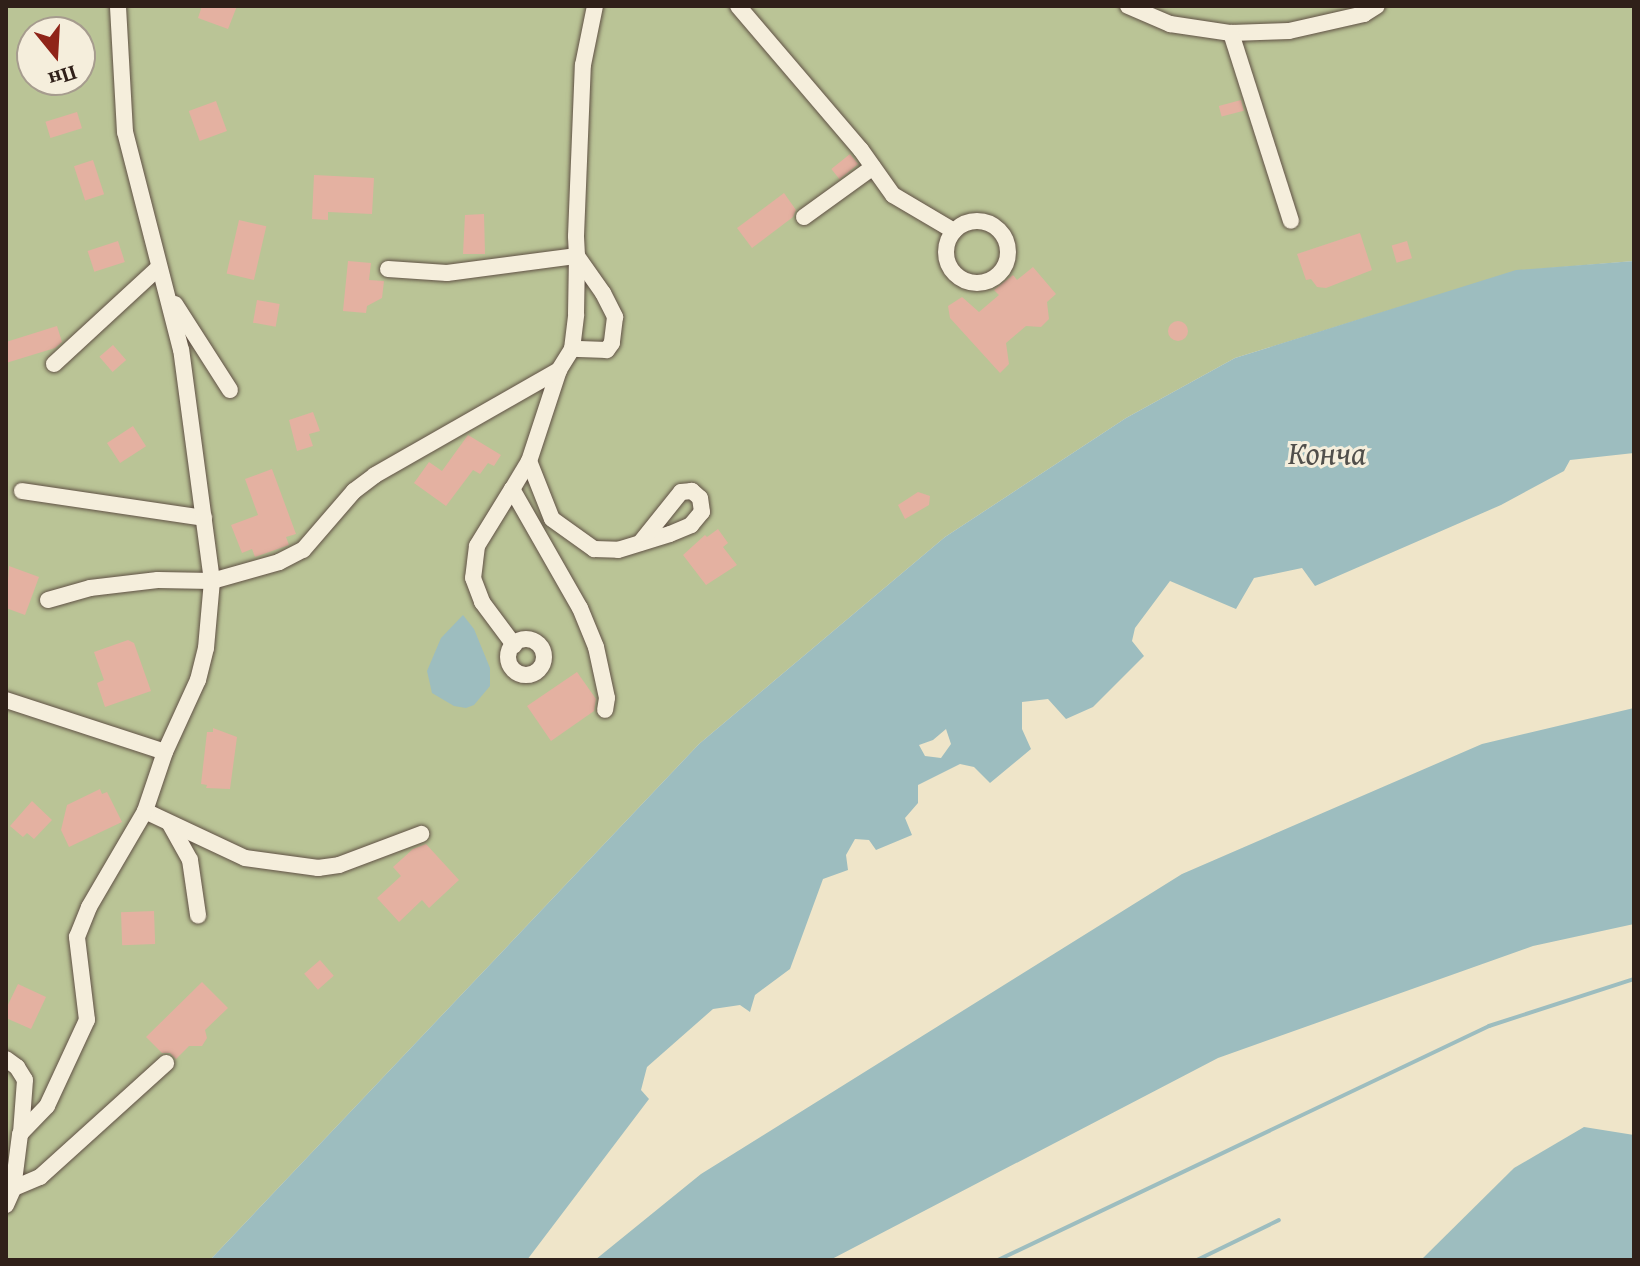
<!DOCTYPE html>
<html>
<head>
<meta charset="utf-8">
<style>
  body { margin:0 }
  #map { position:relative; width:1640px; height:1266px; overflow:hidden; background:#efe5c9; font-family:"Gentium Book Plus",serif }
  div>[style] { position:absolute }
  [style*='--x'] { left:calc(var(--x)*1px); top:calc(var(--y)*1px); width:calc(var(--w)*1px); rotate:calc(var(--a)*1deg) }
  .green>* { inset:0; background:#bac496 }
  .water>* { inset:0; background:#9dbdbf }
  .stream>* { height:4px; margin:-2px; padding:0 2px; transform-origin:2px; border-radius:2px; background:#9dbdbf }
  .building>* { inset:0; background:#e4b1a1; transform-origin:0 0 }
  .round { border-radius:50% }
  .roads { filter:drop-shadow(0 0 2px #605145) drop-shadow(0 0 2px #605145) }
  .minor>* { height:16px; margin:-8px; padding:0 8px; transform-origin:8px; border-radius:8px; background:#f5eedc }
  .minor>.ring { margin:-8px; padding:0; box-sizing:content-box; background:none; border:16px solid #f5eedc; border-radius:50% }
  span { translate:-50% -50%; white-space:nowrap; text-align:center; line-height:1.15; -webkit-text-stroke:6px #f5eedc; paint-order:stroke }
  .water-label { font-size:32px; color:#514f4b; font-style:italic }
  .frame { position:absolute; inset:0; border:8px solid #302019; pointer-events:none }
  .north { position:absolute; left:16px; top:16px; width:80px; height:80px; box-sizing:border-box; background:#f5eedc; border:2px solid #a69c8e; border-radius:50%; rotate:162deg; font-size:22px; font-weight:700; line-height:32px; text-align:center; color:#302019 }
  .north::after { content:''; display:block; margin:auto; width:28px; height:36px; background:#8f2418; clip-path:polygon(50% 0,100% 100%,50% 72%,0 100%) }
</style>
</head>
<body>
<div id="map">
  <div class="green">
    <i style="clip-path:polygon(evenodd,6px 6px,1634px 6px,1634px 261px,1516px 271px,1235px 358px,1126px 418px,945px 537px,699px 744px,210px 1260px,6px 1260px,6px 6px,32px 32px,80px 32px,80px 80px,32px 80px,32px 32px)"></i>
  </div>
  <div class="water">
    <i style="clip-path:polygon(evenodd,1634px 261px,1634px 453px,1570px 460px,1564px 471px,1501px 505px,1315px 586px,1302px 568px,1254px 578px,1236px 609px,1170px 581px,1135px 628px,1132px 641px,1144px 656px,1093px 707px,1066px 719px,1048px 699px,1022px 702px,1022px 729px,1031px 749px,990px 783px,974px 767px,960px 764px,918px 785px,918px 803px,905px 818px,912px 835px,876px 850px,869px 840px,855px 839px,846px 855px,848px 870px,823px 879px,790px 969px,755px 995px,750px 1012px,740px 1005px,713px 1009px,647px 1067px,641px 1090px,649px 1099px,527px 1260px,210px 1260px,699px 744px,945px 537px,1126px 418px,1235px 358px,1516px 270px,1634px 261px,946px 729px,951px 744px,941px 758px,925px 756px,919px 745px,933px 740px,946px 729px)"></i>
    <i style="clip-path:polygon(463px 615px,474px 629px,490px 668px,490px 686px,474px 705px,466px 708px,454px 706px,432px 693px,427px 671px,441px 638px)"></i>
    <i style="clip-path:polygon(1634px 708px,1634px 924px,1533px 946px,1218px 1058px,830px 1260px,595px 1260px,701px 1174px,1182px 874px,1482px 744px)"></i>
    <i style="clip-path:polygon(1584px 1127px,1634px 1135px,1634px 1260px,1421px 1260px,1514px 1168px)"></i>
  </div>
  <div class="stream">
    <i style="--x:998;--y:1260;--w:544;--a:-25.48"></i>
    <i style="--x:1489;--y:1026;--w:152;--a:-18"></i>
    <i style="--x:1197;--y:1260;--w:91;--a:-26"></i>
  </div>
  <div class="building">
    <i style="clip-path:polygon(202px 6px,237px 6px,228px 29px,198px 18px)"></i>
    <i style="left:1241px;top:100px;width:11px;height:23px;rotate:75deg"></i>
    <i style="left:216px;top:101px;width:32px;height:29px;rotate:70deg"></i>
    <i style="left:77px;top:112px;width:17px;height:33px;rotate:73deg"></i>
    <i style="left:850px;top:154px;width:13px;height:24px;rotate:51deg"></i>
    <i style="left:93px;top:160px;width:36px;height:20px;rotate:72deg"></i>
    <i style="clip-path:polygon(314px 175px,374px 178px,372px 214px,328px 212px,328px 220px,312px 219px)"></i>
    <i style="clip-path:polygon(784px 193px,796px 210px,793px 217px,752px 248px,737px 228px)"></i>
    <i style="clip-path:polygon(484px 214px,485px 254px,463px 254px,465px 215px)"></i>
    <i style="left:239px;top:220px;width:28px;height:55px;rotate:13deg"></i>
    <i style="clip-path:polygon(1360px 233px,1372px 270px,1326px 288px,1317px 287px,1311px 279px,1306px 280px,1297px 254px)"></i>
    <i style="left:118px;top:241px;width:22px;height:32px;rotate:72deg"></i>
    <i style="left:1407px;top:241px;width:18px;height:16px;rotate:74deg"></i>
    <i style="clip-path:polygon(348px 261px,371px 263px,369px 280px,384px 281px,382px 298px,367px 306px,366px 313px,343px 311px)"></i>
    <i style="clip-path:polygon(1033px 267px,1056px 294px,1047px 302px,1049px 319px,1041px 327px,1026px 326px,1006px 343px,1009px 364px,1000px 373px,950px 318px,948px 306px,962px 297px,979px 312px,999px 295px,994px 290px,1013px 275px,1017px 280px)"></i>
    <i style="left:257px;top:300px;width:23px;height:23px;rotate:10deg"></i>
    <i class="round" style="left:1168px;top:321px;width:20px;height:20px"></i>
    <i style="clip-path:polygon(57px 326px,62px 342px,55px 348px,6px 363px,6px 342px)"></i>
    <i style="left:113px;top:345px;width:20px;height:18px;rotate:49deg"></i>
    <i style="clip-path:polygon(313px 412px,320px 431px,309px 434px,313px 446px,297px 451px,289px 420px)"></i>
    <i style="left:133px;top:426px;width:24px;height:31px;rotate:57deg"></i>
    <i style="clip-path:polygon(468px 435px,501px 455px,494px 466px,488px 463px,480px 474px,473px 470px,446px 506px,414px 483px,429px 462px,442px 471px)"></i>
    <i style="clip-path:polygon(272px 469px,296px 534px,286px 537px,289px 545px,255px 557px,252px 549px,242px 553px,231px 525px,258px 515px,245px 479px)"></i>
    <i style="clip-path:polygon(918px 492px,930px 496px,929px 505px,905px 519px,898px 505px)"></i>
    <i style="clip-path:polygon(718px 529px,728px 543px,723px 547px,737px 565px,706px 585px,683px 555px,705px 535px,707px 537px)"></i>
    <i style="clip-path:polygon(9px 566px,39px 577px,25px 615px,6px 608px)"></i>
    <i style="clip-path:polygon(128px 640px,134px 643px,151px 691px,105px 707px,97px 683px,104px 680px,94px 652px)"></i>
    <i style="clip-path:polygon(577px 672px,596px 699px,594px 711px,551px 741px,527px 706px)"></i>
    <i style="clip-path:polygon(213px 728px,237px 737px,230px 789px,206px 788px,207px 785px,201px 784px,207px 732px,213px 732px)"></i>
    <i style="clip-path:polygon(100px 789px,102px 794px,107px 792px,122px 822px,69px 847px,61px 830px,67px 805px)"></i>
    <i style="clip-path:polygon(32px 801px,52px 820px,34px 839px,27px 833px,23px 837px,10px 826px)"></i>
    <i style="clip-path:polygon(426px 844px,459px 880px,429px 908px,422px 900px,399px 922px,377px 898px,401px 876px,393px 867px,413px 849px)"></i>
    <i style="left:154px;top:911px;width:33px;height:33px;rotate:88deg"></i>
    <i style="left:320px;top:960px;width:21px;height:21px;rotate:49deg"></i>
    <i style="clip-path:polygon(202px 982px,228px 1008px,205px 1030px,207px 1038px,202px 1046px,189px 1046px,176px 1059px,170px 1053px,162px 1053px,146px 1037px)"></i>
    <i style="clip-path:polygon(18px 984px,46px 997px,31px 1029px,6px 1018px,6px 1009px)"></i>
  </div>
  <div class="roads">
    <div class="minor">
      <i style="--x:738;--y:6;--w:189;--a:49.5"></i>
      <i style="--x:861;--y:150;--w:55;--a:54.6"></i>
      <i style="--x:893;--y:195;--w:71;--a:30.5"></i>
      <i style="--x:1128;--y:6;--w:46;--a:23.2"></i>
      <i style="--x:1170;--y:24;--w:62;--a:8.4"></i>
      <i style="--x:1231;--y:33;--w:58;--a:-2"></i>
      <i style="--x:1289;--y:31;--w:77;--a:-12.8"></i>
      <i style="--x:1364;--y:14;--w:15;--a:-32"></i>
      <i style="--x:1231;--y:33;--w:197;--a:72.3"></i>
      <i style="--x:804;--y:217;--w:85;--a:-35.9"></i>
      <i class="ring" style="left:946px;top:221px;width:46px;height:46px"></i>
      <i style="--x:388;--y:269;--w:59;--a:3.9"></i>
      <i style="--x:447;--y:273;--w:131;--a:-7.5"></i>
      <i style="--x:577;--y:256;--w:45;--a:54.9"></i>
      <i style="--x:603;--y:293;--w:27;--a:63"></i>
      <i style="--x:615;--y:317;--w:26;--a:97"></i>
      <i style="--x:612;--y:343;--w:9;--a:126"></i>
      <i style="--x:607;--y:350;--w:35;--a:-178"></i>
      <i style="--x:572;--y:349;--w:35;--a:-83"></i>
      <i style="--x:576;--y:314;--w:58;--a:-89"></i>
      <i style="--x:577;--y:256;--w:20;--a:-93"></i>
      <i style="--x:576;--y:236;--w:171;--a:-87.7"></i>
      <i style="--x:583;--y:65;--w:60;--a:-78.5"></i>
      <i style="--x:175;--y:304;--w:102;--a:57.4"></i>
      <i style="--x:572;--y:349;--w:25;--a:122"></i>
      <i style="--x:559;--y:370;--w:96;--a:108.2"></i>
      <i style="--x:529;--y:461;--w:33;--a:121"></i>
      <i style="--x:512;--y:489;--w:137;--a:60.3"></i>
      <i style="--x:580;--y:608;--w:42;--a:67.7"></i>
      <i style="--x:596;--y:647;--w:52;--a:77.8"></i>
      <i style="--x:607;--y:698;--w:12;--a:99"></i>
      <i style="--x:54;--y:364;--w:143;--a:-42.7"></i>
      <i style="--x:529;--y:461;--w:62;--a:68.4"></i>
      <i style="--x:552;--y:519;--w:52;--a:35.5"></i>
      <i style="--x:594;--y:549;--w:24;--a:2"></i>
      <i style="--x:618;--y:550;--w:54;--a:-17.1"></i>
      <i style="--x:670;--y:534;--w:23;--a:-23"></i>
      <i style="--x:691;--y:525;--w:17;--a:-50"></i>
      <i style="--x:702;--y:512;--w:14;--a:-98"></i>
      <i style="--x:700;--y:498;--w:11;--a:-139"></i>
      <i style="--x:692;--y:491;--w:11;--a:175"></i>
      <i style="--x:681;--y:492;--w:65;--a:128.8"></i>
      <i style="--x:512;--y:489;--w:67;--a:121.6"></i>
      <i style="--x:477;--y:546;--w:32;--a:97"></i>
      <i style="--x:473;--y:578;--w:26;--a:69"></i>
      <i style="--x:482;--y:602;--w:54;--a:53.3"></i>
      <i style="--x:22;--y:491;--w:184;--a:8.4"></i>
      <i style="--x:48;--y:600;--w:44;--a:-15.9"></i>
      <i style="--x:90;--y:588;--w:68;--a:-6.7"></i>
      <i style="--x:158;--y:580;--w:54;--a:1.1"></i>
      <i style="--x:212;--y:581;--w:70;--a:-15.8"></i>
      <i style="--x:279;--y:562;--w:27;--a:-27"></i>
      <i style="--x:303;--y:550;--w:78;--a:-49.2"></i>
      <i style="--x:354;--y:491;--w:26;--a:-37"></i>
      <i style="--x:375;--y:475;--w:212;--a:-29.7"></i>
      <i class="ring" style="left:508px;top:639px;width:20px;height:20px"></i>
      <i style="--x:6;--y:700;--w:167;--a:18.1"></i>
      <i style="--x:145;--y:811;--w:110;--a:25.2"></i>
      <i style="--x:245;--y:858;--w:74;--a:7.8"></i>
      <i style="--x:318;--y:868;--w:21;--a:-8"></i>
      <i style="--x:339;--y:865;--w:88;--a:-20.7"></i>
      <i style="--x:170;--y:824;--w:41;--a:60.9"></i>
      <i style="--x:190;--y:860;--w:56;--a:81.7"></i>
      <i style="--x:6;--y:1059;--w:14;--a:36"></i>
      <i style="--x:17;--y:1067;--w:15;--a:58"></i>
      <i style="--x:25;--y:1080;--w:53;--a:94.3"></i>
      <i style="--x:7;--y:1191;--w:36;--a:-23"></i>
      <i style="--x:40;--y:1177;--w:170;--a:-42.1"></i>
      <i style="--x:6;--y:1205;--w:17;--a:-66"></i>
      <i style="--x:13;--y:1189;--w:55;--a:-82.7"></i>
      <i style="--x:20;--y:1134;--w:39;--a:-46"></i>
      <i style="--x:47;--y:1106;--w:95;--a:-65.1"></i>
      <i style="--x:87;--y:1020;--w:84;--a:-96.9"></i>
      <i style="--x:77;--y:937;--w:32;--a:-68"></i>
      <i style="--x:89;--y:907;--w:111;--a:-59.7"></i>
      <i style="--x:145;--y:811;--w:62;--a:-71.3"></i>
      <i style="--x:165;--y:752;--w:79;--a:-65.4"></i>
      <i style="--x:198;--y:680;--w:33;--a:-76"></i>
      <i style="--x:206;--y:648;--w:67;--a:-84.9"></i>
      <i style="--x:212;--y:581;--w:233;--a:-97.6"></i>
      <i style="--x:181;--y:350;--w:225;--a:-104.4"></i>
      <i style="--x:125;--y:132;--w:126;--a:-93.2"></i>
    </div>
  </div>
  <div class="water-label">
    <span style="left:1327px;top:453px">Конча</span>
  </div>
  <div class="frame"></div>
  <div class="north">Пн</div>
</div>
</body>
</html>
